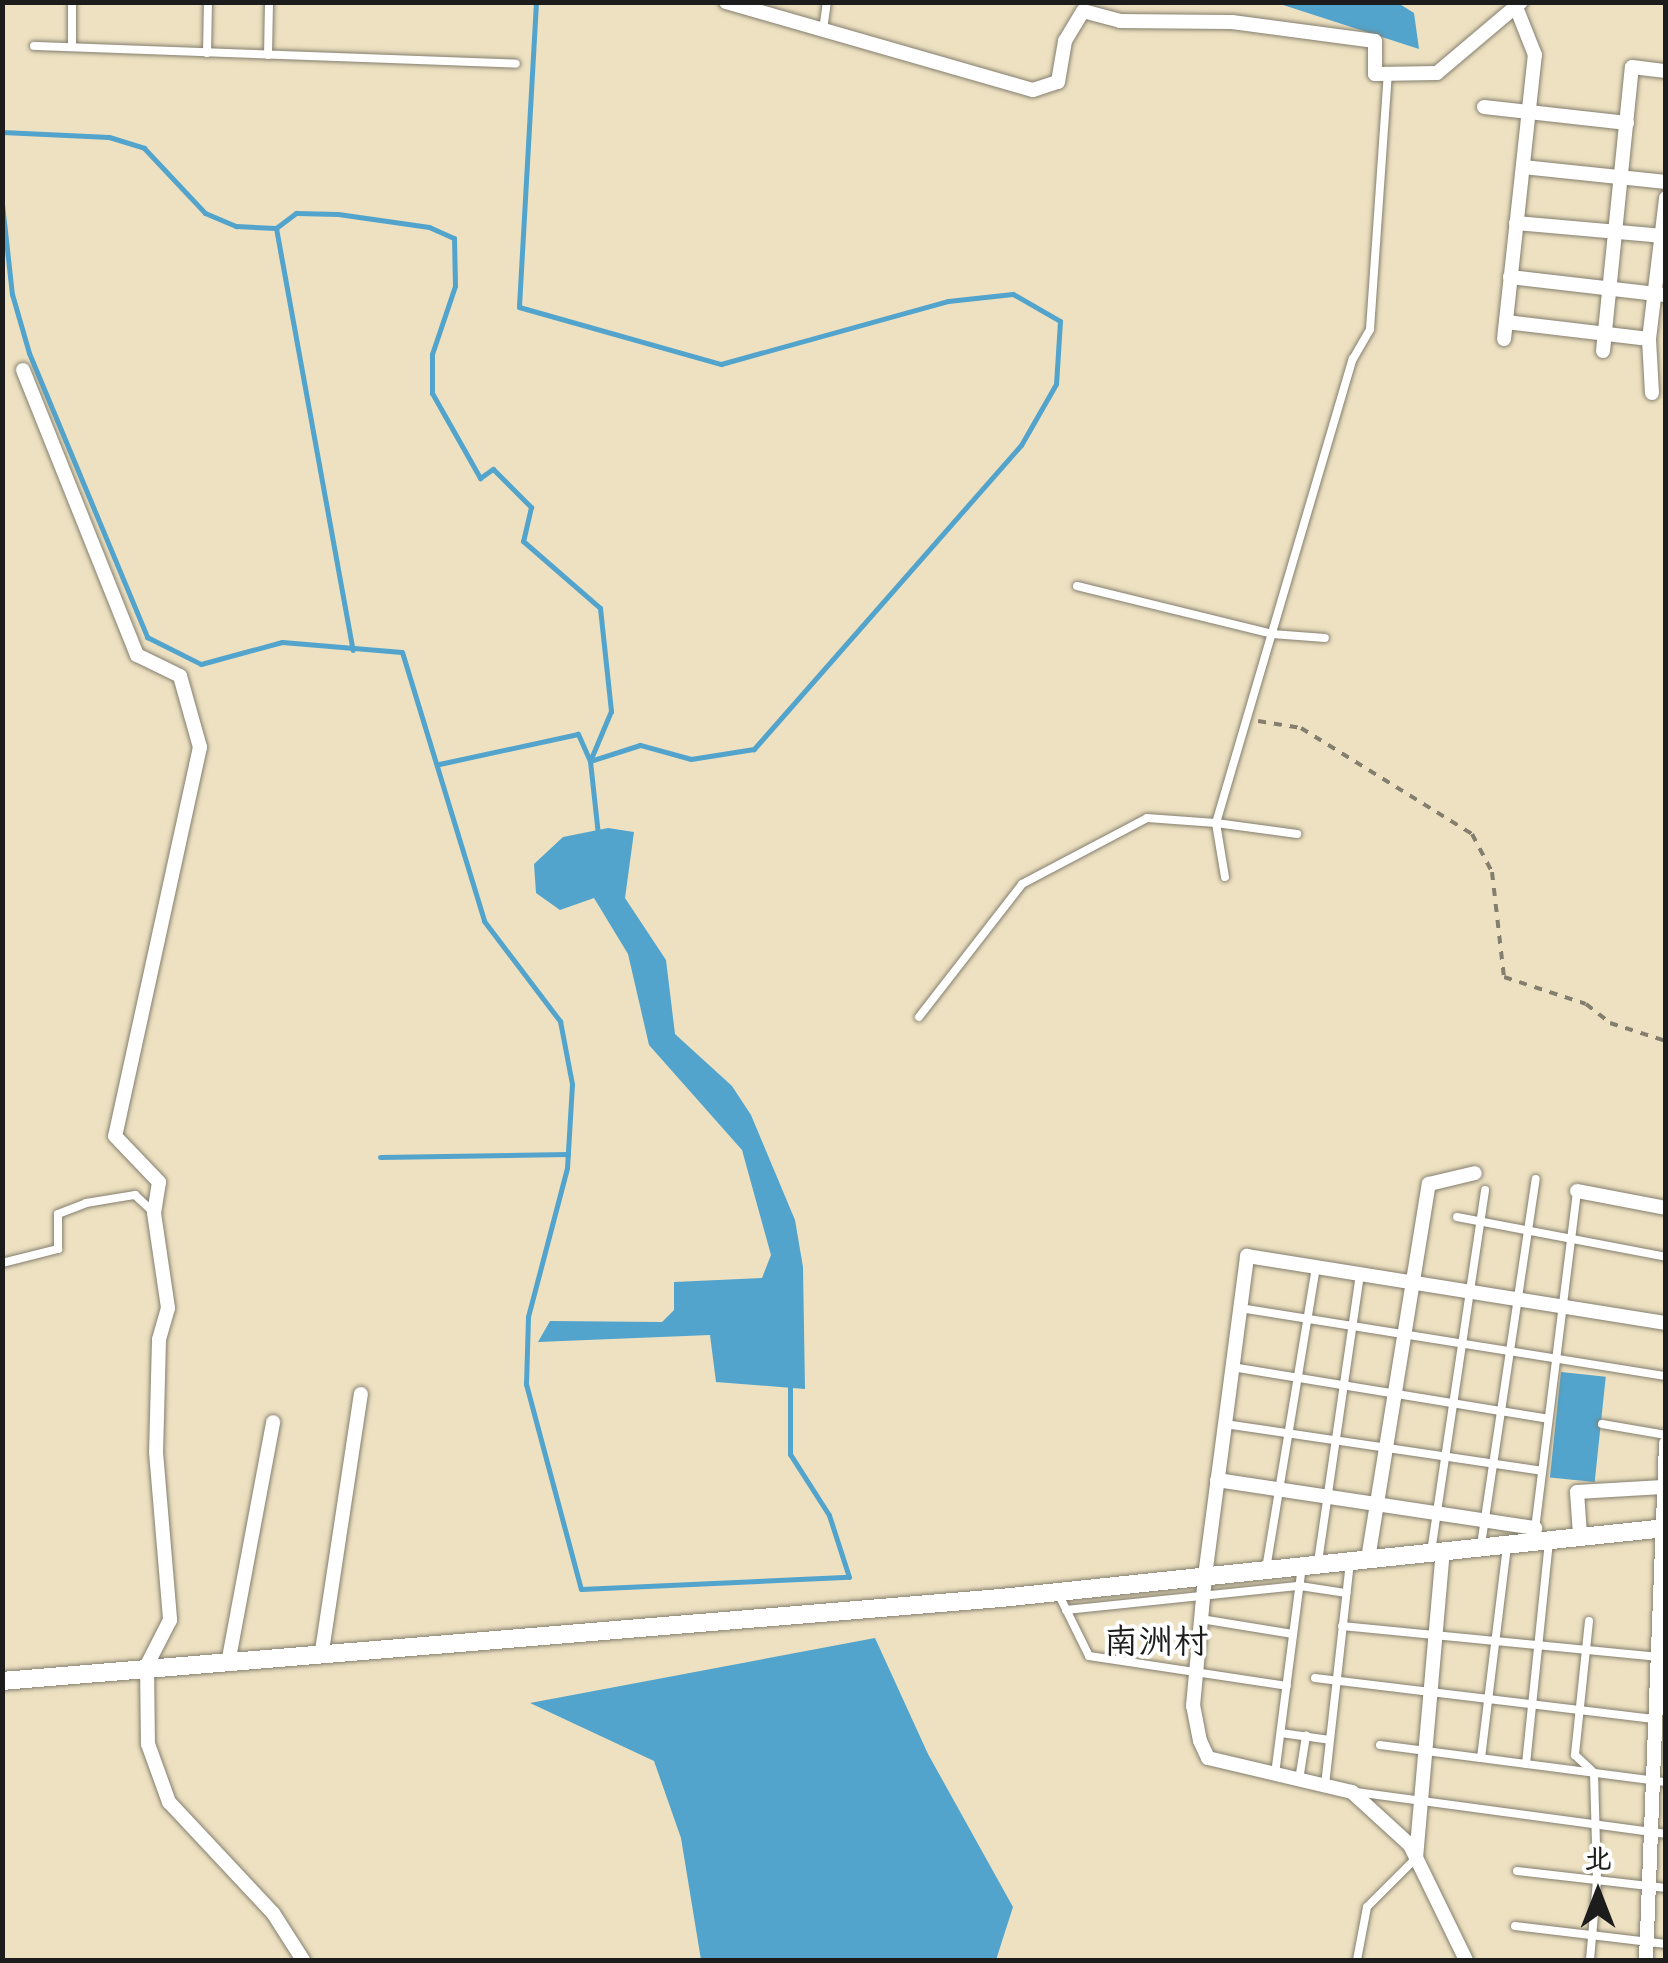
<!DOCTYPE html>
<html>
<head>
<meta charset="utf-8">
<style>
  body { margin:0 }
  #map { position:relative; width:1668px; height:1963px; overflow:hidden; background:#ede1c1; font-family:Dekko,"LXGW WenKai TC",sans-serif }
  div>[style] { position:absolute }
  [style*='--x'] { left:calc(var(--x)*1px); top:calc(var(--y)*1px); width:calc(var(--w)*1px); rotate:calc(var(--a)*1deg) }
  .water>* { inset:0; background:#52a4cd; transform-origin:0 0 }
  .stream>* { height:5px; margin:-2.5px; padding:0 2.5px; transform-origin:2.5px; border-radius:2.5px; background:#52a4cd }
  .path>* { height:4px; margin-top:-2px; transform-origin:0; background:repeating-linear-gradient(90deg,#847e6e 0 8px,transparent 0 16px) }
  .roads { filter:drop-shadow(0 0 2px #847e6e) drop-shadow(0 0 2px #847e6e) }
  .service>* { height:8px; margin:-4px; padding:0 4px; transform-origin:4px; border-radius:4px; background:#fff }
  .minor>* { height:14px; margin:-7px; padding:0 7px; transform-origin:7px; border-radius:7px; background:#fff }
  .tertiary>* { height:18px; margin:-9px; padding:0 9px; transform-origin:9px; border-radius:9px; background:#fff }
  span { translate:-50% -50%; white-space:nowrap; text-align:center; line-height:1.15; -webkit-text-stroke:8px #fff; paint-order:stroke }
  .quarter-label { font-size:35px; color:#1c1c1c }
  .frame { position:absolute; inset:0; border:5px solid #1c1c1c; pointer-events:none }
  .north { position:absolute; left:1548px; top:1843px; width:100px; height:100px; -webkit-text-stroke:8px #fff; paint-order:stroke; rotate:0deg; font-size:28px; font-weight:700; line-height:40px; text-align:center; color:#1c1c1c }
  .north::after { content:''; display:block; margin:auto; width:35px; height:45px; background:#1c1c1c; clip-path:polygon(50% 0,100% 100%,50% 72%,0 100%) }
</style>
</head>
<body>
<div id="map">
  <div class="water">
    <i style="clip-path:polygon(1277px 3px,1398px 3px,1414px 13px,1419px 49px)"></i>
    <i style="clip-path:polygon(608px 828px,634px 832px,625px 898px,666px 960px,675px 1034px,732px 1086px,751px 1115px,795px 1220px,803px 1267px,805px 1389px,716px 1382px,710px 1335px,538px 1342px,550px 1321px,662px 1322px,674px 1310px,674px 1282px,762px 1278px,771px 1255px,742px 1150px,649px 1045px,628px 954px,594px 898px,560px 910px,536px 893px,534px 864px,563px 837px)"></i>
    <i style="left:1561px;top:1372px;width:45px;height:106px;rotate:6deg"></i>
    <i style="clip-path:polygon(875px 1638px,928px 1754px,1013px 1907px,996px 1960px,701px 1960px,681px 1838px,654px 1761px,530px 1703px)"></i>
  </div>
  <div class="stream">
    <i style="--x:536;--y:2;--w:305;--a:93.2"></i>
    <i style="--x:519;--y:307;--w:210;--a:15.8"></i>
    <i style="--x:721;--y:364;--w:236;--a:-15.5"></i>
    <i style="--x:948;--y:301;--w:65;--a:-6.1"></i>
    <i style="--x:1013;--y:294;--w:54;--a:29.9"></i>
    <i style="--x:1060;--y:321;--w:63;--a:93.6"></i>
    <i style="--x:1056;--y:384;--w:70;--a:119.8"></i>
    <i style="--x:1021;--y:445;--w:405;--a:131.3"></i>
    <i style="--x:754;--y:749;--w:64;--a:171"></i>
    <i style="--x:691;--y:759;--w:53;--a:-164.6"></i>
    <i style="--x:640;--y:745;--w:52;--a:162.3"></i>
    <i style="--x:590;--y:761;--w:74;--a:83.8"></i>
    <i style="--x:2;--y:132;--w:107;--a:2.7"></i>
    <i style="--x:109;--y:137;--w:37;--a:17"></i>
    <i style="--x:144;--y:148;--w:89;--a:46.8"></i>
    <i style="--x:205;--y:213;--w:34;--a:23"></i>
    <i style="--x:236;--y:226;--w:40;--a:2.9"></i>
    <i style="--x:276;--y:228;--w:25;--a:-37"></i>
    <i style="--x:296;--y:213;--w:42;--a:1.4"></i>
    <i style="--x:338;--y:214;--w:92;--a:8.1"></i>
    <i style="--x:429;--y:227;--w:27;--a:24"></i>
    <i style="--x:454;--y:238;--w:48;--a:88.8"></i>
    <i style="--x:455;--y:286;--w:72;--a:108.7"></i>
    <i style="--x:432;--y:354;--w:39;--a:90"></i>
    <i style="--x:432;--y:393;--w:98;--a:60.5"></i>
    <i style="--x:480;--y:478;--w:16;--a:-35"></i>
    <i style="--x:493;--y:469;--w:54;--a:45"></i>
    <i style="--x:531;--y:507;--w:35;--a:103"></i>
    <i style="--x:523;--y:541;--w:102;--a:41"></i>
    <i style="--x:600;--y:608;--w:104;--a:83.9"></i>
    <i style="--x:611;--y:711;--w:54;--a:112.8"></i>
    <i style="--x:590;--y:761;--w:30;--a:-114"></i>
    <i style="--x:578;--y:734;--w:142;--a:167.8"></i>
    <i style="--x:2;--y:204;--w:91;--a:83.7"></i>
    <i style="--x:12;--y:294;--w:61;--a:73.9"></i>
    <i style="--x:29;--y:353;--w:308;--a:67.4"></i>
    <i style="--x:147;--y:637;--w:60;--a:26.6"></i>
    <i style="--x:201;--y:664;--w:84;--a:-15.2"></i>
    <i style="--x:282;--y:642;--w:120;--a:4.8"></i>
    <i style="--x:402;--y:652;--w:281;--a:73"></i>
    <i style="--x:484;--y:921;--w:126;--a:52.8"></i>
    <i style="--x:560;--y:1021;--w:64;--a:79.2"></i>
    <i style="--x:572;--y:1084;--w:84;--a:93.4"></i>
    <i style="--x:567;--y:1168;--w:154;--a:104.7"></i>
    <i style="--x:528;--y:1317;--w:67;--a:91.7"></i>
    <i style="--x:526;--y:1384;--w:212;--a:75"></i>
    <i style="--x:581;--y:1589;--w:268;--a:-2.6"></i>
    <i style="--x:849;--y:1577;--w:65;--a:-107.9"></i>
    <i style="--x:829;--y:1515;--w:72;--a:-122.6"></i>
    <i style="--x:790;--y:1454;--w:70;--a:-90"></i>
    <i style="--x:276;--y:228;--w:429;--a:79.7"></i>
    <i style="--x:380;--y:1157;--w:188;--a:-0.9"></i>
  </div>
  <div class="path">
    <i style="--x:1258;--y:721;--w:44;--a:9.2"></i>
    <i style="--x:1301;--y:728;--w:201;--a:31.8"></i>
    <i style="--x:1472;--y:834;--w:43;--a:62.2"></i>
    <i style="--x:1492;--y:872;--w:106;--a:83.5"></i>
    <i style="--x:1504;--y:977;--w:86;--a:18.2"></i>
    <i style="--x:1586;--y:1004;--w:31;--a:38"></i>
    <i style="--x:1610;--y:1023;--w:59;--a:17.8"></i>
  </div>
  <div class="roads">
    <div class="service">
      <i style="--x:823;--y:30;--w:28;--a:-82"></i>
      <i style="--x:34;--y:46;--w:482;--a:2.1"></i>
      <i style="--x:72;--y:47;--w:45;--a:-90"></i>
      <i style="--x:207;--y:53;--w:51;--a:-88.9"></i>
      <i style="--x:268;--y:55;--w:53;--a:-88.9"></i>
      <i style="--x:1077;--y:586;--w:201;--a:13.8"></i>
      <i style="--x:1272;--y:634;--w:53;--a:4.3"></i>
      <i style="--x:1225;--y:877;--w:55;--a:-99.5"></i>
      <i style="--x:1216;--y:823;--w:82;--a:7.7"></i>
      <i style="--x:919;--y:1017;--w:168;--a:-52.2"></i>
      <i style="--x:1022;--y:884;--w:141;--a:-27.8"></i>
      <i style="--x:1147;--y:818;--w:69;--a:4.1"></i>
      <i style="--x:1216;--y:823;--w:484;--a:-73.6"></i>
      <i style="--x:1353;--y:359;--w:34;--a:-60"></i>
      <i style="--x:1370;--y:329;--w:256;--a:-86"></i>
      <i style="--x:1457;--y:1217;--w:213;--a:10.8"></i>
      <i style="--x:2;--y:1263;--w:58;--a:-14"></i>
      <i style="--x:58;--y:1249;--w:35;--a:-90"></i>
      <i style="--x:58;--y:1214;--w:30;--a:-21"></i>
      <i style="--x:86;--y:1203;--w:50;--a:-9.3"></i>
      <i style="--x:135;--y:1195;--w:26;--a:43"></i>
      <i style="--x:1240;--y:1308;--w:431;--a:9.1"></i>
      <i style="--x:1232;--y:1367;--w:320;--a:9.3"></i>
      <i style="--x:1225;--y:1424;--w:320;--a:8.4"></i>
      <i style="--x:1602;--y:1424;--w:65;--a:9.8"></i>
      <i style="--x:1535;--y:1529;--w:341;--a:-82.9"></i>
      <i style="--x:1481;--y:1545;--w:370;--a:-81.5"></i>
      <i style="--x:1431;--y:1552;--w:366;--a:-81.5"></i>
      <i style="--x:1318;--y:1562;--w:291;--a:-81.7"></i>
      <i style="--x:1266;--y:1569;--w:306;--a:-80.6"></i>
      <i style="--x:1058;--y:1593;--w:70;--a:63.8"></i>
      <i style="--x:1089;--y:1656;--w:200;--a:8.6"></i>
      <i style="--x:1066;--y:1610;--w:235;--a:-5.9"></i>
      <i style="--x:1300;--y:1586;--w:47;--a:8.7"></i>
      <i style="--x:1201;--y:1619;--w:93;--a:9.3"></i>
      <i style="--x:1589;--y:1621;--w:135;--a:96"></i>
      <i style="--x:1575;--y:1755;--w:26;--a:43"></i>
      <i style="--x:1594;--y:1773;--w:107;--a:88.4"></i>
      <i style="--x:1597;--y:1880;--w:80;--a:95"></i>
      <i style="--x:1342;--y:1626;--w:316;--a:5.6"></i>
      <i style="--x:1315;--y:1678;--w:341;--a:6.9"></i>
      <i style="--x:1281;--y:1733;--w:49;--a:8.1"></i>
      <i style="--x:1380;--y:1745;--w:288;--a:7.4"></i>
      <i style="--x:1481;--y:1758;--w:215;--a:-83"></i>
      <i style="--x:1526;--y:1764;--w:225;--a:-84.1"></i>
      <i style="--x:1275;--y:1774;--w:210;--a:-82.6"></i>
      <i style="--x:1299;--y:1780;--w:45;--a:-81"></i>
      <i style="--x:1325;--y:1785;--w:225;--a:-83.6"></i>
      <i style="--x:1356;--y:1792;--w:313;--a:7.7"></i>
      <i style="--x:1517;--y:1871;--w:150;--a:6.5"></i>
      <i style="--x:1515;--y:1926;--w:152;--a:6.8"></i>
      <i style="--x:1357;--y:1960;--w:54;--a:-79.3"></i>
      <i style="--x:1367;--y:1907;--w:69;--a:-45"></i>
    </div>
    <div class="minor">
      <i style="--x:726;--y:2;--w:319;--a:16"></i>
      <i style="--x:1033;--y:90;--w:26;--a:-18"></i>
      <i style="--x:1058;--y:82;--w:42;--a:-80.3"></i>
      <i style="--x:1065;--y:41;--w:35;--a:-59"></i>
      <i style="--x:1083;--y:11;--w:38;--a:15"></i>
      <i style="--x:1120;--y:21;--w:112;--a:0.5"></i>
      <i style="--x:1232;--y:22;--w:144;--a:7.6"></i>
      <i style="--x:1375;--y:41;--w:33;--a:90"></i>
      <i style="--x:1375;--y:74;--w:62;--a:-0.9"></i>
      <i style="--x:1437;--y:73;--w:110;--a:-40.2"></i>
      <i style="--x:1484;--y:107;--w:144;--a:6.4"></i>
      <i style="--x:1523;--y:167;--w:144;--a:6"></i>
      <i style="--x:1516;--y:223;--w:151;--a:5"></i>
      <i style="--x:1510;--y:277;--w:156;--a:6.6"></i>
      <i style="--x:1506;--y:322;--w:144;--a:6.8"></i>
      <i style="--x:1504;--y:339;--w:286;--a:-83.8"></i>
      <i style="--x:1535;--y:55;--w:57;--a:-111.6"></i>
      <i style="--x:1603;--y:351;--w:285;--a:-84.2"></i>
      <i style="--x:1632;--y:67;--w:34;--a:7"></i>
      <i style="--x:23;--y:370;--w:307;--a:68.2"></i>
      <i style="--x:137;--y:655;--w:48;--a:26"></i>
      <i style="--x:180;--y:676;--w:74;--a:74.3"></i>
      <i style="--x:200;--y:747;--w:398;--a:102.3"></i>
      <i style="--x:115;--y:1136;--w:64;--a:46.3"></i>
      <i style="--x:159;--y:1182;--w:31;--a:99"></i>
      <i style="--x:154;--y:1213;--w:96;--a:81.6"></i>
      <i style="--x:168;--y:1308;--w:33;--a:106"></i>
      <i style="--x:159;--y:1340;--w:112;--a:91.5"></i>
      <i style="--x:156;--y:1452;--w:169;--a:85.2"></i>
      <i style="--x:170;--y:1620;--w:51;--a:117.1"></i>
      <i style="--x:147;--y:1665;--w:79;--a:89.3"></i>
      <i style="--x:148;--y:1744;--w:62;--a:70.1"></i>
      <i style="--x:169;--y:1802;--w:152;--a:46.9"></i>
      <i style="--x:273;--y:1913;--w:56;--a:57.4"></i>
      <i style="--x:1652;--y:393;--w:54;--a:-93.2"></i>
      <i style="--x:1649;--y:339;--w:142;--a:-83.1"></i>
      <i style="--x:1577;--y:1191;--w:91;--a:10.8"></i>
      <i style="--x:1217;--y:1480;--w:322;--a:8.6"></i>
      <i style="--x:1580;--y:1535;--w:43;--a:-94"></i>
      <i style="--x:1577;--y:1492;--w:86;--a:-3.3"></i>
      <i style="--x:1368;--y:1559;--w:380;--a:-80.8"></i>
      <i style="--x:1429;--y:1184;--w:47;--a:-13.4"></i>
      <i style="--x:322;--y:1651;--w:260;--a:-81.4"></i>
      <i style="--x:229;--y:1658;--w:240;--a:-79.4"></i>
      <i style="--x:1416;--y:1858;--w:308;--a:-85"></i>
      <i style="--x:1466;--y:1960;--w:128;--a:-116"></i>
      <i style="--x:1410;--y:1845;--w:79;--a:-137.6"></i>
      <i style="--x:1352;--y:1792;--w:148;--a:-166.7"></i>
      <i style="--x:1208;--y:1758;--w:19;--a:-115"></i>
      <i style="--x:1200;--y:1741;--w:36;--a:-101"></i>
      <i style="--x:1193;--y:1706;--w:131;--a:-84.7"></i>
      <i style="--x:1205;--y:1576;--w:323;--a:-82.5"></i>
      <i style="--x:1247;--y:1256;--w:424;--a:9.1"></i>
      <i style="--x:1646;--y:1960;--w:517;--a:-87.78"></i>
    </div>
    <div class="tertiary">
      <i style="--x:2;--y:1681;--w:1002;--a:-4.75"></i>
      <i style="--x:1001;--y:1598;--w:669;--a:-6.01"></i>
    </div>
  </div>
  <div class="quarter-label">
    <span style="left:1156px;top:1646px">南洲村</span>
  </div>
  <div class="frame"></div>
  <div class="north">北</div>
</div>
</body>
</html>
